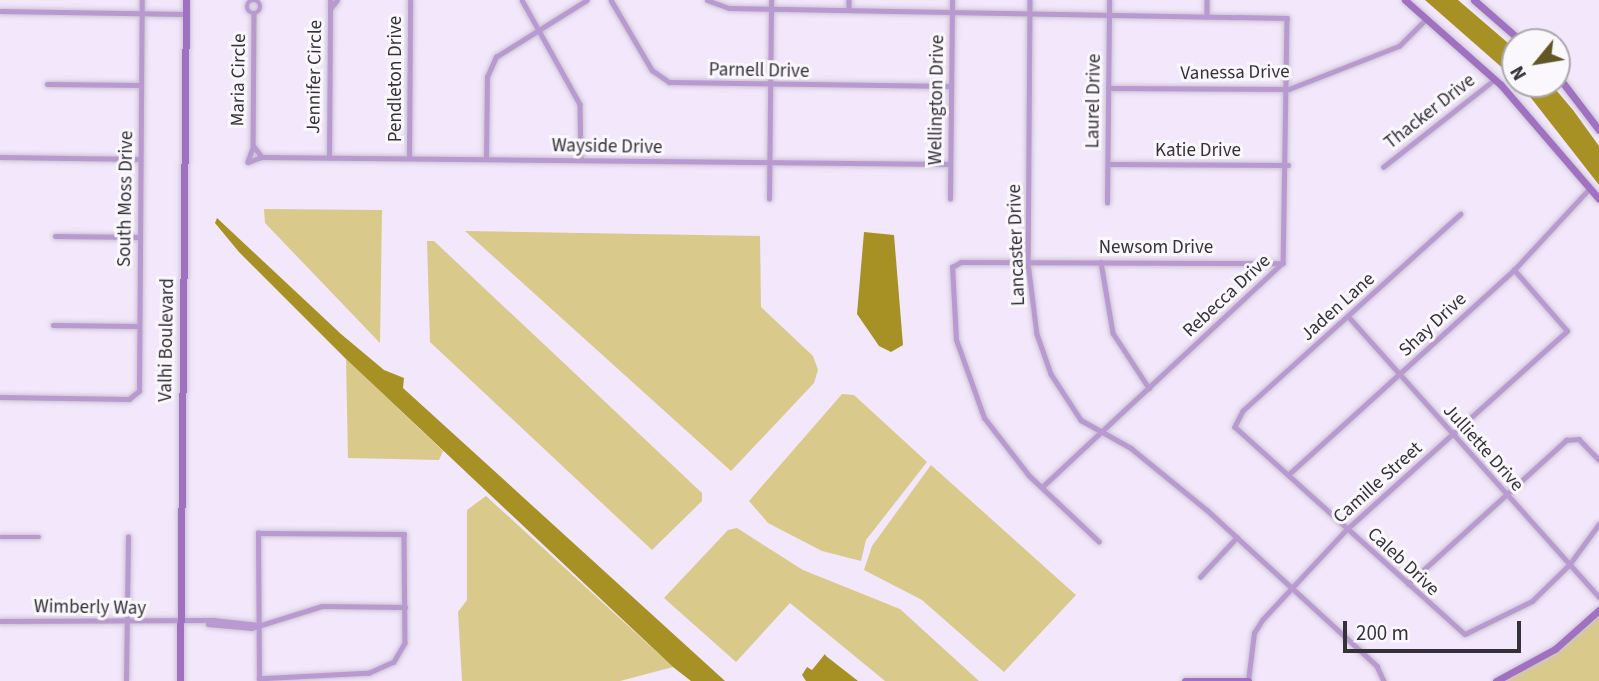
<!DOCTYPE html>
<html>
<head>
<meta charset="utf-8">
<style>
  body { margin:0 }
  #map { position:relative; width:1599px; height:681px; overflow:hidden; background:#f2e7fb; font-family:"Source Sans 3",sans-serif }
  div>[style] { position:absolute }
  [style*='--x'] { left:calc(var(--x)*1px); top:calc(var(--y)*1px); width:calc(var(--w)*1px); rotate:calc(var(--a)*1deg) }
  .green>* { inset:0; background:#d9ca8b }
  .water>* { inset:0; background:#a89124 }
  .roads { filter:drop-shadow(0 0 2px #ccc3d4) drop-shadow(0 0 2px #ccc3d4) }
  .street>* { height:4.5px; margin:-2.25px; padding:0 2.25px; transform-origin:2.25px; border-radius:2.25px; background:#b89ad0 }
  .street>.ring { margin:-2.25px; padding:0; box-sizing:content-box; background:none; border:4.5px solid #b89ad0; border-radius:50% }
  .secondary>* { height:7px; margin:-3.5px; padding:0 3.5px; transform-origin:3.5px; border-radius:3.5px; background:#9f71c0 }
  span { translate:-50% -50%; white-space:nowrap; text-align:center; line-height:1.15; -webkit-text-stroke:6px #faf8fc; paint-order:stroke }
  .street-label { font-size:19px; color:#353139 }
  .north { position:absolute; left:1501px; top:28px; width:70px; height:70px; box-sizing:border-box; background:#faf8fc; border:2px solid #aba8ae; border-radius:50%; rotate:240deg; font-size:19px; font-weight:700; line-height:28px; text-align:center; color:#353139 }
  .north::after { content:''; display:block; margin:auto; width:24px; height:32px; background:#625622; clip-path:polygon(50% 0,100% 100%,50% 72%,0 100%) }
  .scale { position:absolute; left:1343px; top:621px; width:178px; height:32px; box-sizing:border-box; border:4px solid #353139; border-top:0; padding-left:9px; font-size:21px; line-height:24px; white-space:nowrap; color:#353139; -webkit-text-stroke:5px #faf8fc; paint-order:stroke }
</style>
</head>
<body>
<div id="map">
  <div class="green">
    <i style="clip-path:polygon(264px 209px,382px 210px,380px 343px,265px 223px)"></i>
    <i style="clip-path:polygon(465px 231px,760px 236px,761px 307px,813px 356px,818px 370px,814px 383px,731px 471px)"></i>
    <i style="clip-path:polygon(427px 241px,434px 241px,702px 493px,702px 501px,652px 550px,430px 342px)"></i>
    <i style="clip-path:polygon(346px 359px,443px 451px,439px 460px,348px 458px)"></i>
    <i style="clip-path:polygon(842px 394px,854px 395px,927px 462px,866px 540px,861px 561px,822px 551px,768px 523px,749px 501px)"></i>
    <i style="clip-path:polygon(931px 465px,1076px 595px,1004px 672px,922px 600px,864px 570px,872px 546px)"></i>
    <i style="clip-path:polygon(486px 496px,673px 667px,620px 681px,462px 681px,458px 612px,467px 600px,467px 510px)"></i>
    <i style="clip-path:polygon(737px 528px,803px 570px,900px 609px,979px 681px,885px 681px,790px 603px,736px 662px,664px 598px,728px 530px)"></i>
    <i style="clip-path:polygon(1599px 616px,1599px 681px,1505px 681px,1558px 651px)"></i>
  </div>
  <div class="water">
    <i style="clip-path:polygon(1425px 0,1458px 0,1515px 49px,1515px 79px)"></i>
    <i style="clip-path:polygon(1520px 84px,1551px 84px,1573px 110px,1599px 146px,1599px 185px)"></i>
    <i style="clip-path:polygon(217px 218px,341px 334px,384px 370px,404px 378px,403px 388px,725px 681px,691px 681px,673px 667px,346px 359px,239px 252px,215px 223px)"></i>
    <i style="clip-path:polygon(864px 232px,894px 235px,903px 345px,891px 352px,879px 346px,857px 314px)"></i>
    <i style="clip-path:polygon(825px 654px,826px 656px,858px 681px,806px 681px,802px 675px,807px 667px,812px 670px)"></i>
  </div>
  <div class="roads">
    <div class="street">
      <i style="--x:522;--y:0;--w:119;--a:60.9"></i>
      <i style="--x:580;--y:104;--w:56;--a:89"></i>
      <i style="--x:611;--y:0;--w:81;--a:59.6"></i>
      <i style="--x:652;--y:70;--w:21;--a:35"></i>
      <i style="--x:669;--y:82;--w:282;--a:0.8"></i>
      <i style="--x:707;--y:0;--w:23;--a:20"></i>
      <i style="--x:729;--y:8;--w:558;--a:1.03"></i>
      <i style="--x:1287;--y:18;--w:245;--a:90.9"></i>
      <i style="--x:1283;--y:263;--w:328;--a:137"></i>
      <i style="--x:849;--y:0;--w:10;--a:90"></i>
      <i style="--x:1030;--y:0;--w:263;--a:90.4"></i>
      <i style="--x:1028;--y:263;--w:72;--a:82.8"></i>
      <i style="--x:1037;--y:334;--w:42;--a:70.7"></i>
      <i style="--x:1051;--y:374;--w:55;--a:56.9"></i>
      <i style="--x:1081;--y:420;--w:57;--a:29.2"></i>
      <i style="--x:1131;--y:448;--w:98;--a:39.2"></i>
      <i style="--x:1207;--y:510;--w:231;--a:42.5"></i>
      <i style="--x:1377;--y:666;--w:17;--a:65"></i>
      <i style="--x:1207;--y:0;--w:13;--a:90"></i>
      <i class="ring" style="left:247px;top:0;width:9.5px;height:9.5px"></i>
      <i style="--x:330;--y:9;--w:11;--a:-52"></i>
      <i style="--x:0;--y:11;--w:185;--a:0.9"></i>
      <i style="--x:254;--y:13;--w:132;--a:90.4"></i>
      <i style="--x:253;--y:145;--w:15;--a:53"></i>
      <i style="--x:47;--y:84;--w:94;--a:0.6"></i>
      <i style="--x:1108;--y:88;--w:181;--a:0.3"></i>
      <i style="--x:1289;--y:89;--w:118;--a:-21.4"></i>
      <i style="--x:1399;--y:46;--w:38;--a:-45"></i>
      <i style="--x:253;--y:148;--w:15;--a:110"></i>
      <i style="--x:248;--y:162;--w:15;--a:-20"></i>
      <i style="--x:0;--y:157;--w:140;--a:0.8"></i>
      <i style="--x:262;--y:157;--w:688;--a:0.58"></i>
      <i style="--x:329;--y:158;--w:158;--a:-89.6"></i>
      <i style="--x:409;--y:158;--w:158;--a:-89.6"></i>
      <i style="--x:486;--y:159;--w:82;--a:-89.3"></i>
      <i style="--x:487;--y:77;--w:22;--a:-66"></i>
      <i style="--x:496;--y:57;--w:107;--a:-32.1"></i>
      <i style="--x:1108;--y:164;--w:180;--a:0.3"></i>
      <i style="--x:1383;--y:167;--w:141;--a:-38.1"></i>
      <i style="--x:769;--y:199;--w:199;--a:-89.4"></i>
      <i style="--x:950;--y:199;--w:199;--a:-89.4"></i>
      <i style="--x:1107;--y:203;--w:203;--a:-89.4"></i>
      <i style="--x:1461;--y:214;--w:294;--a:137.9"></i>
      <i style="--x:1243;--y:411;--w:18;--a:117"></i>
      <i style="--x:1235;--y:427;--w:309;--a:42"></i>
      <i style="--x:1465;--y:634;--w:75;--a:-26.2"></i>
      <i style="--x:1532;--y:601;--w:52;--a:-44.2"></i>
      <i style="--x:1569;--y:565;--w:51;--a:-53.8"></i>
      <i style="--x:55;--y:236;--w:84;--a:0.7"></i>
      <i style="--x:1101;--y:262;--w:72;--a:80.4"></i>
      <i style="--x:1113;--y:333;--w:66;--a:56.8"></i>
      <i style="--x:1348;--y:316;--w:377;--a:48.2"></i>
      <i style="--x:53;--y:325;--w:85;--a:0.7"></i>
      <i style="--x:0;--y:397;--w:129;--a:0.9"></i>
      <i style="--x:129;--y:399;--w:13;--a:-39"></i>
      <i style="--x:139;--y:391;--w:391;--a:-89.6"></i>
      <i style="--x:1288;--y:475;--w:305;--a:-42.2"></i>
      <i style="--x:1514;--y:270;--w:110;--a:-47.2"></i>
      <i style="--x:258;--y:533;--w:146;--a:0.4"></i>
      <i style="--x:404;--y:534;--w:109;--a:89.5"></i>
      <i style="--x:405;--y:643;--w:22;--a:120"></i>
      <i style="--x:394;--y:662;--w:27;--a:156"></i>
      <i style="--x:369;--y:673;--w:110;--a:176.9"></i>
      <i style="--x:259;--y:679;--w:146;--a:-90.4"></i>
      <i style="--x:0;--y:537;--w:39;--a:0"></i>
      <i style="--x:1099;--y:542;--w:96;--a:-136.7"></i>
      <i style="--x:1029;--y:476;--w:73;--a:-127.8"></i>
      <i style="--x:984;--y:418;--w:83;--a:-109.7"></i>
      <i style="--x:956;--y:340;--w:73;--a:-93.1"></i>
      <i style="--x:952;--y:267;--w:10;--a:-29"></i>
      <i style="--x:961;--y:262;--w:321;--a:0.2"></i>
      <i style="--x:1200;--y:577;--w:54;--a:-47.2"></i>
      <i style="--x:1408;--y:584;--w:214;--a:-42.3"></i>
      <i style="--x:1566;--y:440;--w:13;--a:-4"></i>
      <i style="--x:1579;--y:439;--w:29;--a:46"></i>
      <i style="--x:0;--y:621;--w:213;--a:-0.3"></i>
      <i style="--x:213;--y:620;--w:46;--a:6.2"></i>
      <i style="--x:208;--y:624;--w:44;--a:5.2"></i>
      <i style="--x:252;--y:628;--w:73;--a:-17.4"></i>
      <i style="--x:322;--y:606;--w:83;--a:0.7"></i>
      <i style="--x:126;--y:681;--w:144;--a:-89.2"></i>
      <i style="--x:1248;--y:681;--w:48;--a:-82.9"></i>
      <i style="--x:1254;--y:633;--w:15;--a:-58"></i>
      <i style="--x:1262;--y:620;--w:125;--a:-47"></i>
      <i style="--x:1347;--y:529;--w:296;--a:-42"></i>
      <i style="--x:1567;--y:331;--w:81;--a:-131"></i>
    </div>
    <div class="secondary">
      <i style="--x:1405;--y:0;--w:128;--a:41.5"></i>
      <i style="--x:1501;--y:85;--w:150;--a:49.3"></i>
      <i style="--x:1474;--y:0;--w:64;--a:41.2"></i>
      <i style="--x:1557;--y:75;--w:69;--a:52.6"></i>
      <i style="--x:180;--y:681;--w:681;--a:-89.5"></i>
      <i style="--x:1185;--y:681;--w:63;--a:0"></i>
      <i style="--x:1496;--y:681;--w:67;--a:-28.5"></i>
      <i style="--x:1555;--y:649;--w:59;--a:-41.6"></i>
    </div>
  </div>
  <div class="street-label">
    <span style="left:759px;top:71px;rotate:1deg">Parnell Drive</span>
    <span style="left:1235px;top:73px;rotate:-1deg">Vanessa Drive</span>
    <span style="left:315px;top:77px;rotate:-89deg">Jennifer Circle</span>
    <span style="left:396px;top:79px;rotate:-90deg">Pendleton Drive</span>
    <span style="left:239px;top:80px;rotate:-89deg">Maria Circle</span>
    <span style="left:937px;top:100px;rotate:-89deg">Wellington Drive</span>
    <span style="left:1094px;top:101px;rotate:-89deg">Laurel Drive</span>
    <span style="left:1430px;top:112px;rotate:-38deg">Thacker Drive</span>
    <span style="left:607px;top:147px;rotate:1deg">Wayside Drive</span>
    <span style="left:1198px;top:151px">Katie Drive</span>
    <span style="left:126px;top:199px;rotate:-89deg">South Moss Drive</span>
    <span style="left:1017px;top:245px;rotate:-92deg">Lancaster Drive</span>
    <span style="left:1156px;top:248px">Newsom Drive</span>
    <span style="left:1227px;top:296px;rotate:-43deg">Rebecca Drive</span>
    <span style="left:1338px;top:307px;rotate:-42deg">Jaden Lane</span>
    <span style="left:1433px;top:325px;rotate:-43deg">Shay Drive</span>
    <span style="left:167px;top:340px;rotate:-89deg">Valhi Boulevard</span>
    <span style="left:1483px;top:448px;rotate:48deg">Julliette Drive</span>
    <span style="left:1378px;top:483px;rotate:-42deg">Camille Street</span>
    <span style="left:1403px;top:562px;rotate:43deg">Caleb Drive</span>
    <span style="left:90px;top:608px;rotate:1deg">Wimberly Way</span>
  </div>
  <div class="north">N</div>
  <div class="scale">200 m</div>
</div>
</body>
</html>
